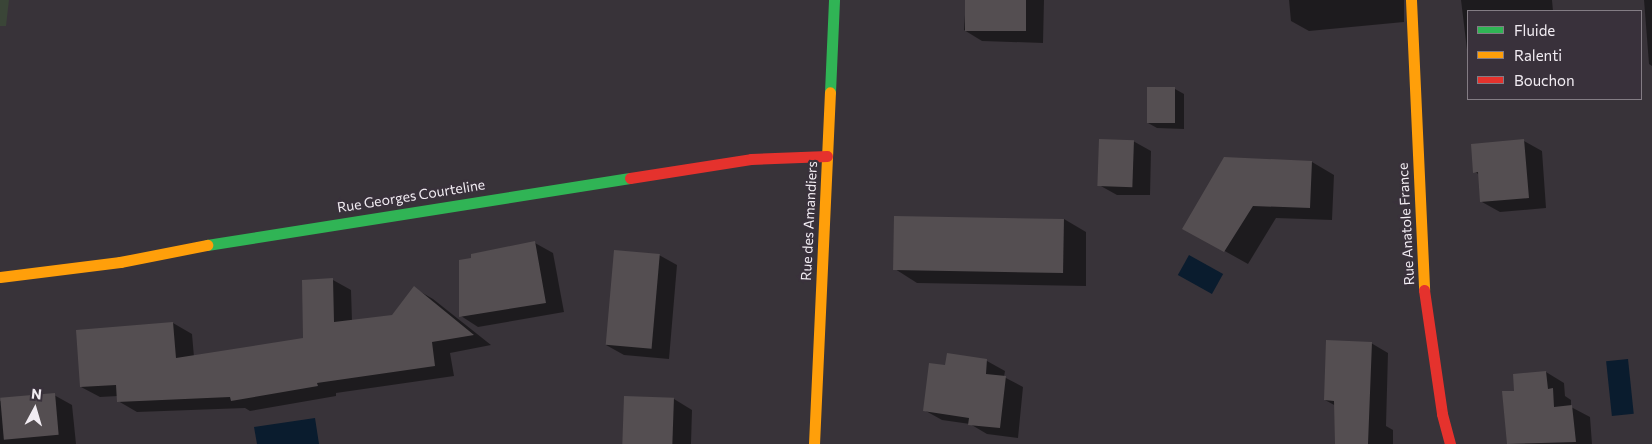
<!DOCTYPE html>
<html>
<head>
<meta charset="utf-8">
<style>
  body { margin:0 }
  #map { position:relative; width:1652px; height:444px; overflow:hidden; background:#383339; font-family:Commissioner,sans-serif }
  div>[style] { position:absolute }
  [style*='--x'] { left:calc(var(--x)*1px); top:calc(var(--y)*1px); width:calc(var(--w)*1px); rotate:calc(var(--a)*1deg) }
  .green>* { inset:0; background:#3a4537 }
  .water>* { inset:0; background:#0a1c2e; transform-origin:0 0 }
  .shadow>* { inset:0; background:#0007 }
  .building>* { inset:0; background:#544e51; transform-origin:0 0 }
  .fast>* { height:11px; margin:-5.5px; padding:0 5.5px; transform-origin:5.5px; border-radius:5.5px; background:#30b455 }
  .slow>* { height:11px; margin:-5.5px; padding:0 5.5px; transform-origin:5.5px; border-radius:5.5px; background:#ff9f0a }
  .jam>* { height:11px; margin:-5.5px; padding:0 5.5px; transform-origin:5.5px; border-radius:5.5px; background:#e5322d }
  span { translate:-50% -50%; white-space:nowrap; text-align:center; line-height:1.15; -webkit-text-stroke:4.5px #39313b; paint-order:stroke }
  .street-label { font-size:14px; color:#f1ecf2 }
  .legend { position:absolute; left:1467px; top:10px; width:175px; height:90px; box-sizing:border-box; background:#39313b; border:1px solid #837c84; margin:0; padding:6px 9px; list-style:none; font-size:15px; color:#f1ecf2 }
  .legend li { display:flex; align-items:center; gap:10px; height:25px }
  .legend b { width:25px; border:1px solid #837c84 }
  .north { position:absolute; left:10px; top:384px; width:50px; height:50px; -webkit-text-stroke:4px #39313b; paint-order:stroke; rotate:6deg; font-size:14px; font-weight:700; line-height:20px; text-align:center; color:#f1ecf2 }
  .north::after { content:''; display:block; margin:auto; width:18px; height:22px; background:#f1ecf2; clip-path:polygon(50% 0,100% 100%,50% 72%,0 100%) }
</style>
</head>
<body>
<div id="map">
  <div class="green">
    <i style="clip-path:polygon(0 0,9px 0,6px 26px,0 26px)"></i>
  </div>
  <div class="water">
    <i style="left:1189px;top:255px;width:39px;height:23px;rotate:29deg"></i>
    <i style="left:1628px;top:359px;width:55px;height:22px;rotate:84deg"></i>
    <i style="clip-path:polygon(315px 418px,319px 444px,257px 444px,254px 427px)"></i>
  </div>
  <div class="shadow">
    <i style="clip-path:polygon(966px 0,1044px 0,1043px 43px,982px 41px,964px 30px)"></i>
    <i style="clip-path:polygon(1289px 0,1404px 0,1404px 22px,1309px 31px,1291px 21px)"></i>
    <i style="clip-path:polygon(1461px 0,1552px 0,1553px 11px,1468px 11px,1468px 58px)"></i>
    <i style="clip-path:polygon(1644px 0,1652px 0,1652px 66px,1649px 64px)"></i>
    <i style="clip-path:polygon(1175px 89px,1184px 94px,1184px 129px,1157px 128px,1148px 123px)"></i>
    <i style="clip-path:polygon(1133px 141px,1151px 151px,1150px 195px,1117px 195px,1099px 185px)"></i>
    <i style="clip-path:polygon(1524px 141px,1542px 151px,1546px 208px,1500px 212px,1482px 202px,1480px 175px,1475px 172px)"></i>
    <i style="clip-path:polygon(1312px 162px,1334px 175px,1332px 220px,1276px 218px,1248px 264px,1205px 240px)"></i>
    <i style="clip-path:polygon(1064px 219px,1086px 232px,1086px 286px,917px 283px,895px 269px)"></i>
    <i style="clip-path:polygon(535px 243px,553px 253px,564px 312px,478px 327px,461px 316px)"></i>
    <i style="clip-path:polygon(659px 255px,677px 265px,669px 359px,624px 355px,606px 345px)"></i>
    <i style="clip-path:polygon(333px 280px,351px 290px,352px 321px,392px 316px,414px 288px,433px 299px,491px 345px,450px 353px,454px 376px,336px 393px,336px 396px,250px 411px,245px 408px,137px 412px,118px 401px,118px 396px,100px 397px,81px 387px,173px 323px,192px 334px,194px 357px,304px 339px)"></i>
    <i style="clip-path:polygon(1371px 343px,1388px 353px,1386px 426px,1393px 430px,1393px 444px,1336px 444px,1336px 406px,1325px 400px)"></i>
    <i style="clip-path:polygon(948px 355px,987px 361px,1005px 371px,1004px 377px,1023px 387px,1018px 438px,987px 434px,970px 424px,942px 420px,924px 410px,946px 366px)"></i>
    <i style="clip-path:polygon(1546px 372px,1564px 383px,1565px 396px,1571px 400px,1571px 407px,1590px 417px,1592px 444px,1508px 444px,1503px 392px,1515px 392px)"></i>
    <i style="clip-path:polygon(54px 395px,72px 405px,76px 444px,0 444px,0 401px)"></i>
    <i style="clip-path:polygon(674px 399px,692px 410px,691px 444px,624px 444px)"></i>
  </div>
  <div class="building">
    <i style="left:965px;top:0;width:61px;height:31px"></i>
    <i style="left:1147px;top:87px;width:28px;height:36px"></i>
    <i style="left:1099px;top:139px;width:35px;height:47px;rotate:2deg"></i>
    <i style="clip-path:polygon(1524px 139px,1529px 198px,1480px 202px,1478px 172px,1473px 173px,1471px 144px)"></i>
    <i style="clip-path:polygon(1224px 157px,1312px 161px,1310px 208px,1253px 206px,1224px 252px,1182px 229px)"></i>
    <i style="left:894px;top:216px;width:170px;height:54px;rotate:1deg"></i>
    <i style="clip-path:polygon(535px 241px,546px 303px,459px 317px,459px 260px,471px 258px,471px 254px)"></i>
    <i style="left:614px;top:250px;width:46px;height:95px;rotate:5deg"></i>
    <i style="clip-path:polygon(333px 278px,334px 322px,392px 315px,414px 286px,474px 335px,432px 342px,435px 366px,317px 383px,318px 386px,231px 401px,230px 397px,117px 402px,116px 385px,80px 387px,76px 330px,173px 322px,176px 358px,303px 338px,302px 280px)"></i>
    <i style="clip-path:polygon(1326px 340px,1372px 342px,1368px 444px,1335px 444px,1334px 401px,1324px 400px)"></i>
    <i style="clip-path:polygon(947px 353px,987px 359px,986px 374px,1006px 376px,1000px 428px,968px 425px,969px 418px,923px 411px,929px 363px,945px 365px)"></i>
    <i style="clip-path:polygon(1546px 371px,1548px 389px,1553px 388px,1554px 407px,1572px 405px,1576px 442px,1507px 444px,1502px 391px,1514px 391px,1513px 374px)"></i>
    <i style="left:55px;top:393px;width:42px;height:55px;rotate:85deg"></i>
    <i style="left:624px;top:396px;width:50px;height:48px;rotate:2deg"></i>
  </div>
  <div class="fast">
    <i style="--x:830;--y:92;--w:92;--a:-87.5"></i>
    <i style="--x:207;--y:245;--w:428;--a:-9"></i>
  </div>
  <div class="slow">
    <i style="--x:1411;--y:0;--w:290;--a:87.4"></i>
    <i style="--x:0;--y:277;--w:121;--a:-7.1"></i>
    <i style="--x:120;--y:262;--w:89;--a:-11.1"></i>
    <i style="--x:814;--y:444;--w:352;--a:-87.4"></i>
  </div>
  <div class="jam">
    <i style="--x:630;--y:178;--w:122;--a:-8.9"></i>
    <i style="--x:751;--y:159;--w:76;--a:-2.3"></i>
    <i style="--x:1424;--y:290;--w:125;--a:81.7"></i>
    <i style="--x:1442;--y:414;--w:31;--a:75"></i>
  </div>
  <div class="street-label">
    <span style="left:411px;top:196px;rotate:-9deg">Rue Georges Courteline</span>
    <span style="left:809px;top:221px;rotate:-87deg">Rue des Amandiers</span>
    <span style="left:1406px;top:224px;rotate:-93deg">Rue Anatole France</span>
  </div>
  <ul class="legend">
  <li><b style="height:6px;background:#30b455"></b>Fluide</li>
  <li><b style="height:6px;background:#ff9f0a"></b>Ralenti</li>
  <li><b style="height:6px;background:#e5322d"></b>Bouchon</li>
  </ul>
  <div class="north">N</div>
</div>
</body>
</html>
